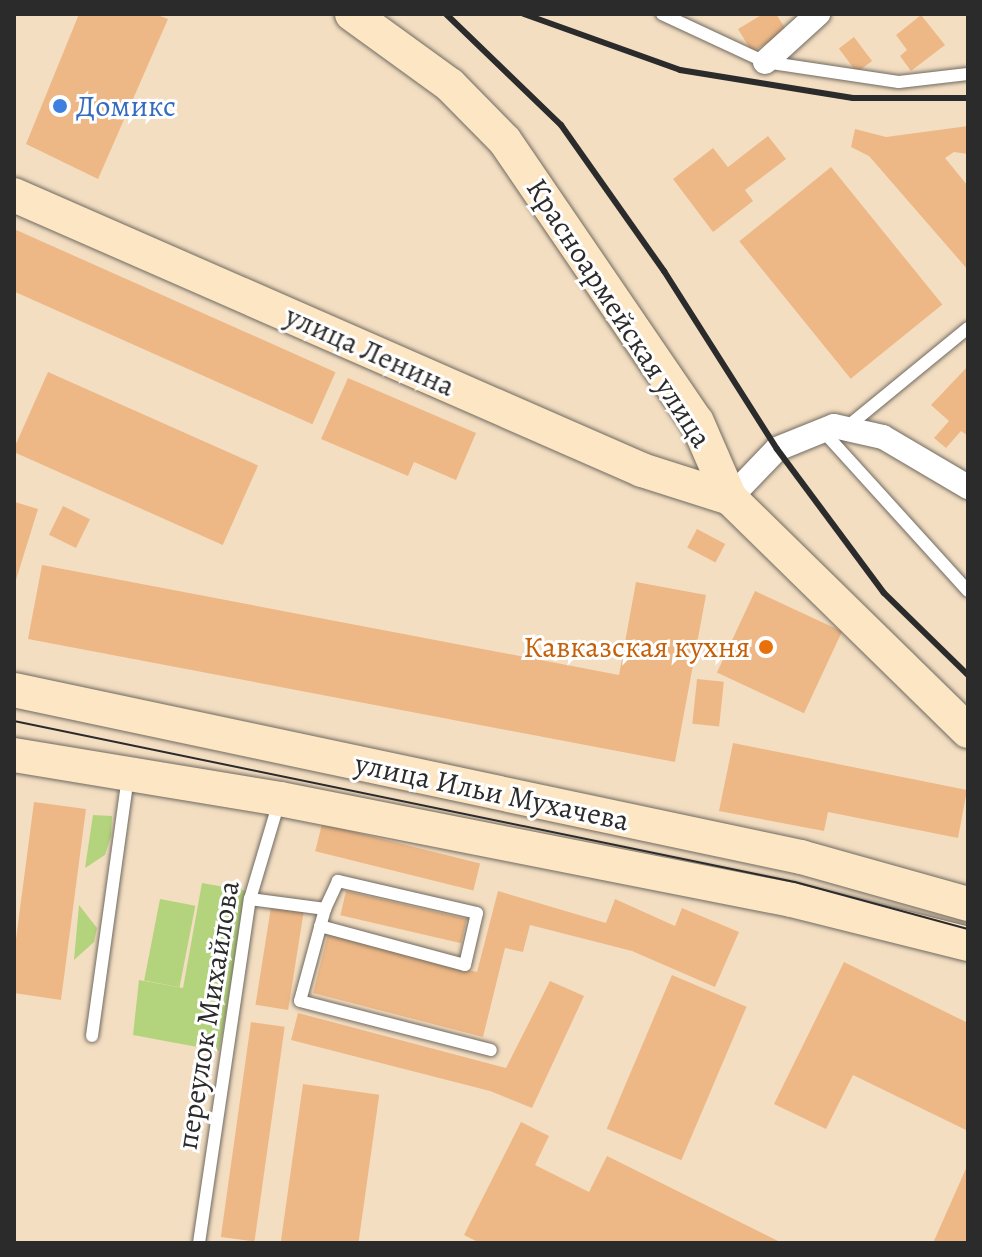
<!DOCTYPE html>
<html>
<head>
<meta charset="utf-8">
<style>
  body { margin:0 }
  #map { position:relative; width:982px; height:1257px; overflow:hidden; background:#f3dec2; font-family:Alegreya,serif }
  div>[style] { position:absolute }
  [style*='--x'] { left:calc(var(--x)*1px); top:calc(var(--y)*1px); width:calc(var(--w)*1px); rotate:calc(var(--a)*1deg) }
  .green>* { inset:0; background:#b3d47c; transform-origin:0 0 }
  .building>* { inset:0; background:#eeb886; transform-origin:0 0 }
  .roads { filter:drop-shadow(0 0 2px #716a60) drop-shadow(0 0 2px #716a60) }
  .lane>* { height:12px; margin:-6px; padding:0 6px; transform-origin:6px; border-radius:6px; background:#fff }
  .street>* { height:24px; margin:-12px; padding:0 12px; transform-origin:12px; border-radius:12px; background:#fff }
  .secondary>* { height:34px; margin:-17px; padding:0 17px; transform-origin:17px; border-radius:17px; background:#fce6c4 }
  .tram>* { height:2px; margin:-1px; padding:0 1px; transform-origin:1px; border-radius:1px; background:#2b2b2b }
  .rail>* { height:6px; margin:-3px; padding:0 3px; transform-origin:3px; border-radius:3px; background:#2b2b2b }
  .dots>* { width:22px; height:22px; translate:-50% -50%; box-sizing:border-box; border:4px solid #fff; border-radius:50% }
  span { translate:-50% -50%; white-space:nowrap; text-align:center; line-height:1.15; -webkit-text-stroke:6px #fff; paint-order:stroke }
  .shop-label { font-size:30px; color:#366cbe }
  .left { translate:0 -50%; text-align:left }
  .street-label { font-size:30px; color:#2b2b2b }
  .food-label { font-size:30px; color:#c56008 }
  .right { translate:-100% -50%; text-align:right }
  .frame { position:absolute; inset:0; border:16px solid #2b2b2b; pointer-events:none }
</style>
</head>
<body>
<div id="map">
  <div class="green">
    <i style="clip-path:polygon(93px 815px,112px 816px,111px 836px,105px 855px,85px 868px)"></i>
    <i style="clip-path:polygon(202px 883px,248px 891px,219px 1051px,133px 1035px,139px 980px,183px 988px)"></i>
    <i style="left:160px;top:899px;width:36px;height:83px;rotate:11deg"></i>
    <i style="clip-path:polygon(79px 905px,97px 928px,94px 942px,74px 960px)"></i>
  </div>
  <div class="building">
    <i style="clip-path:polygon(79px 14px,155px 14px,168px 19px,98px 179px,26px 144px)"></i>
    <i style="clip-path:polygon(763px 14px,776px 14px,787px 31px,752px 52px,738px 29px)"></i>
    <i style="clip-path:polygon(921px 15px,945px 45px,911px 71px,900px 56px,907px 50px,896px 35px)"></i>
    <i style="left:854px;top:37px;width:30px;height:19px;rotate:53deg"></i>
    <i style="clip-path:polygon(968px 126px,968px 154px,954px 152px,945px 158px,968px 186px,968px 270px,869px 156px,851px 147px,855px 129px,886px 137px)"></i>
    <i style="clip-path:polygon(768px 136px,786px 159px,745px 190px,753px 201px,713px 232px,673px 179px,713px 148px,728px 167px)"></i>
    <i style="left:831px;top:167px;width:177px;height:118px;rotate:51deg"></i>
    <i style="left:14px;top:229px;width:352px;height:57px;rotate:24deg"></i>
    <i style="clip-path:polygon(968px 366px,968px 436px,961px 431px,946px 448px,934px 438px,949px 421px,931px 405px)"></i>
    <i style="left:48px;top:372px;width:230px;height:87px;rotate:24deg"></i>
    <i style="clip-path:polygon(348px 378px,476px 433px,456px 480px,414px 462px,408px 476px,321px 439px)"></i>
    <i style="clip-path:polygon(15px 502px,38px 509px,15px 583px,14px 505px)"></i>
    <i style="left:63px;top:506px;width:30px;height:32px;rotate:26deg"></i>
    <i style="left:697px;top:529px;width:32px;height:21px;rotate:28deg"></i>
    <i style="clip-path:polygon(42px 565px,619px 675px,636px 582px,706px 595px,675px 762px,28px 639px)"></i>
    <i style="left:755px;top:591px;width:96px;height:90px;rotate:25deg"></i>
    <i style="left:697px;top:679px;width:27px;height:45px;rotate:6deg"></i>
    <i style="clip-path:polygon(733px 743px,967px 790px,958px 838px,828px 812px,824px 831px,719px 811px)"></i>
    <i style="clip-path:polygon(34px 802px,86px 809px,61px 1000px,14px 993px,14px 954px)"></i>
    <i style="left:322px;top:824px;width:163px;height:28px;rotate:14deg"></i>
    <i style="left:346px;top:891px;width:124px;height:25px;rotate:13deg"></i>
    <i style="clip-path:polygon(498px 891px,606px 923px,615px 899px,675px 926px,682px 908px,739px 932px,715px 987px,632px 951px,530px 925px,523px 952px,505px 948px,483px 1037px,313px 993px,328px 934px,477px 972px)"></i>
    <i style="left:271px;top:907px;width:33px;height:99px;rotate:9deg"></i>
    <i style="clip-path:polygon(844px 962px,968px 1023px,968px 1131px,853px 1075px,826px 1129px,774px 1104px)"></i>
    <i style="left:672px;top:975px;width:81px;height:167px;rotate:23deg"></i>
    <i style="clip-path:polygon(550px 981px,584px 996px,532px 1108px,490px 1091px,291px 1040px,298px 1013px,506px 1068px)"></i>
    <i style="left:251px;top:1022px;width:34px;height:217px;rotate:8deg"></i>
    <i style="left:303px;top:1084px;width:77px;height:161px;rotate:8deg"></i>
    <i style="clip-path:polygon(521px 1122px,549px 1136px,535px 1165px,589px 1192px,607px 1156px,782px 1243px,480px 1243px,464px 1235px)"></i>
    <i style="clip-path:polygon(968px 1164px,968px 1243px,933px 1243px)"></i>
  </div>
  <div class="roads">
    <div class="lane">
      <i style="--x:662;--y:14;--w:114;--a:25"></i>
      <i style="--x:765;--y:62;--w:135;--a:8.5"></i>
      <i style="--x:899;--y:82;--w:69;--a:-6.6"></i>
      <i style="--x:847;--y:427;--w:156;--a:-39.3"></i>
      <i style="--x:822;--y:430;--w:217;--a:47.8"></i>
      <i style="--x:250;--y:899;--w:76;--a:7.6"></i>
      <i style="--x:325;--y:909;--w:95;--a:105.2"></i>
      <i style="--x:300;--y:1001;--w:197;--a:14.4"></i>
      <i style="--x:320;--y:926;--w:150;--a:15.1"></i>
      <i style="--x:465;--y:965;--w:53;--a:-77"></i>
      <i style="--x:477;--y:913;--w:143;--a:-167"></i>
      <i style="--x:338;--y:881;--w:31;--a:115"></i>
      <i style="--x:92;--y:1036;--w:260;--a:-82.1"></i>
      <i style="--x:199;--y:1243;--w:348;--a:-81.6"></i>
      <i style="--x:250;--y:899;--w:101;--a:-73.4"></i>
    </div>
    <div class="street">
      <i style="--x:765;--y:62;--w:72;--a:-42.2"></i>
      <i style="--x:730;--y:498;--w:68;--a:-46.2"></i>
      <i style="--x:777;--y:449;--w:61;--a:-22"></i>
      <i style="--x:834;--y:426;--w:50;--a:12.7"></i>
      <i style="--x:883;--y:437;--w:99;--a:30.5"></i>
    </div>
    <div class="secondary">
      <i style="--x:352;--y:14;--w:121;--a:35.9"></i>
      <i style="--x:450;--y:85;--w:78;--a:45.5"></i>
      <i style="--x:505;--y:141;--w:340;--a:55.7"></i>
      <i style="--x:697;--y:422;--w:83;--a:66.5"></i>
      <i style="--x:730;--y:498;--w:333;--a:44.4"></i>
      <i style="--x:14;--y:195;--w:686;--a:23.65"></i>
      <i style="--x:642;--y:470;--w:92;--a:17.7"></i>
      <i style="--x:14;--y:690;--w:805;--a:11.98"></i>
      <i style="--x:801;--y:857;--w:173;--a:15.7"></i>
      <i style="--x:14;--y:755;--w:270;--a:9.4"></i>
      <i style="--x:280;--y:799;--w:522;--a:11.16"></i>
      <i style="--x:792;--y:900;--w:181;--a:14"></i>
    </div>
  </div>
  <div class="tram">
    <i style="--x:14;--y:721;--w:797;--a:11.65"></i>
    <i style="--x:795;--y:882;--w:179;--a:15.2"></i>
  </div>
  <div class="rail">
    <i style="--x:446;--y:14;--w:160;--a:44"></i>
    <i style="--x:561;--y:125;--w:179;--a:54.8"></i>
    <i style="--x:664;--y:271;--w:211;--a:57.6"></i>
    <i style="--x:777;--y:449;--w:179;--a:53.4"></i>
    <i style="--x:884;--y:593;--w:117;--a:44.3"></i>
    <i style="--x:524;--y:14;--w:166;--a:19.7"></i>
    <i style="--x:680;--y:70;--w:175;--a:9.2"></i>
    <i style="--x:853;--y:98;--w:115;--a:0"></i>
  </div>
  <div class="dots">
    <i style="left:60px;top:106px;background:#3f7fe0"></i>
    <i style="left:766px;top:647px;background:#e8710a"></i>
  </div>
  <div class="shop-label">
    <span class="left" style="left:76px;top:106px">Домикс</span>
  </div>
  <div class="street-label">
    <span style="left:619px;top:313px;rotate:57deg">Красноармейская улица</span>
    <span style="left:370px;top:351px;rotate:24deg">улица Ленина</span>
    <span style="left:492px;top:792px;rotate:12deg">улица Ильи Мухачева</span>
    <span style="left:208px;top:1015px;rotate:-81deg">переулок Михайлова</span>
  </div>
  <div class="food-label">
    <span class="right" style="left:750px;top:647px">Кавказская кухня</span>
  </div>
  <div class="frame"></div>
</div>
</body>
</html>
